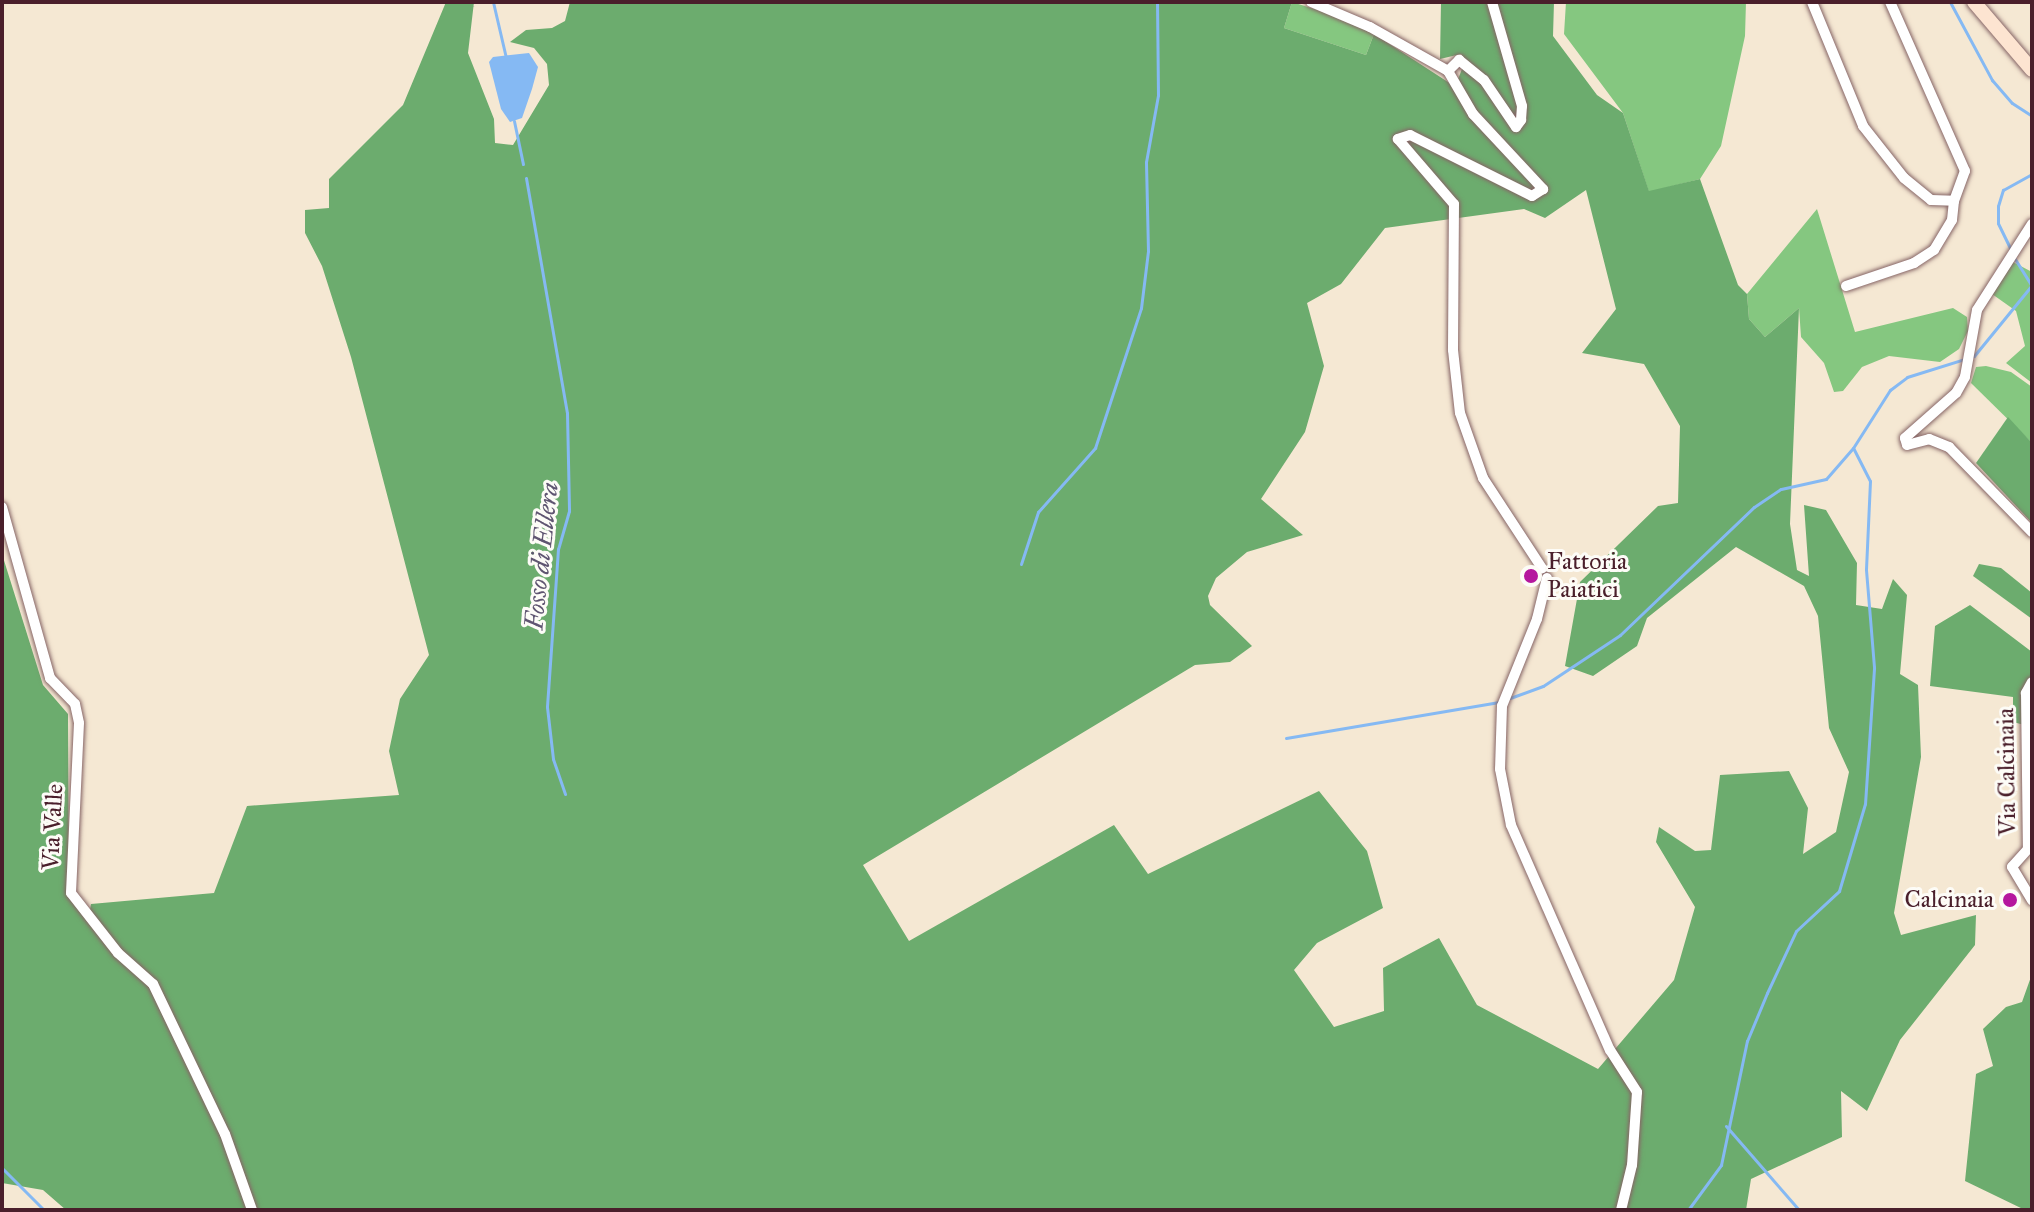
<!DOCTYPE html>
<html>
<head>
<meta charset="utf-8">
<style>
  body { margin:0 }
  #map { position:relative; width:2034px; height:1212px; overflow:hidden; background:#f5e8d3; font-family:"IM FELL Great Primer",serif }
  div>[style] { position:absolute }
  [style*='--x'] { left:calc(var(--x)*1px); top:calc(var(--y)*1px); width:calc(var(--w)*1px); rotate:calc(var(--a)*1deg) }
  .green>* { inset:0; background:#85c780 }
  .forest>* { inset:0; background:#6cac6e }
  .water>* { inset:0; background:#85b9f3 }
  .stream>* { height:3px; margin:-1.5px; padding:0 1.5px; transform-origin:1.5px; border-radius:1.5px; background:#85b9f3 }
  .roads { filter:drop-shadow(0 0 2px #866566) drop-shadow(0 0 2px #866566) }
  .street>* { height:10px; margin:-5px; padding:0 5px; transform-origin:5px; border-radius:5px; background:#fff }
  .secondary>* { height:14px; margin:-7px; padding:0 7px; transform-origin:7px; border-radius:7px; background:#fde4d1 }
  .dots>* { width:22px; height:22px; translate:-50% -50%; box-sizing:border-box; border:4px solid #fdfcf7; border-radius:50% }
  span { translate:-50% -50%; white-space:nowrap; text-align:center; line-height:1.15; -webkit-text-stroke:6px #fdfcf7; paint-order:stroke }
  .poi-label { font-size:24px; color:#4a1f2b }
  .left { translate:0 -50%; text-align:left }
  .right { translate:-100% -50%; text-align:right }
  .street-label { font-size:24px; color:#4a1f2b }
  .water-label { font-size:26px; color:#5f5571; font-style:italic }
  .frame { position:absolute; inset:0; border:4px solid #4a1f2b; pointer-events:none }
</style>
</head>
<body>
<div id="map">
  <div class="green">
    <i style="clip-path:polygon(1292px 2px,1359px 23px,1374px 34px,1366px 55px,1284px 28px)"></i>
    <i style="clip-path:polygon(1566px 2px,1746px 2px,1745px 36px,1721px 146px,1700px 179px,1649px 192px,1623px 113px,1564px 34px)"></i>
    <i style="clip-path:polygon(1817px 209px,1855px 332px,1953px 308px,1967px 317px,1968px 331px,1959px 349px,1940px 362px,1889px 356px,1862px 367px,1843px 391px,1834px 392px,1824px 363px,1801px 337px,1799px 308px,1765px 337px,1749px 319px,1747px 294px)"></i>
    <i style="clip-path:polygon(2013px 262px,2032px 272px,2032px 383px,2006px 363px,2025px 346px,2016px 311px,1992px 294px)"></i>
    <i style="clip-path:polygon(1986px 366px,2011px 372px,2032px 387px,2032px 443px,1971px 383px,1976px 367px)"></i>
  </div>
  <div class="forest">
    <i style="clip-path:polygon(evenodd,446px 2px,474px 2px,468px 53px,494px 119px,495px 143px,513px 145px,549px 85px,547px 64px,534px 48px,510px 42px,526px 30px,552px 28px,565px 21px,570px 2px,1292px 2px,1284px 28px,1366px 55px,1374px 34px,1451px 84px,1457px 82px,1465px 61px,1461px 54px,1440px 59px,1441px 2px,1554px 2px,1553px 36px,1597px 95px,1623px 113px,1649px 191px,1700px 179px,1738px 285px,1747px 294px,1749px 319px,1765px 337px,1799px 308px,1790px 524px,1797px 570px,1809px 576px,1804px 505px,1826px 510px,1857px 563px,1856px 605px,1882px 609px,1893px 579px,1907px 595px,1900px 674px,1918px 685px,1921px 757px,1894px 913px,1901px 935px,1976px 915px,1975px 945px,1900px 1040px,1867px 1111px,1841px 1091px,1842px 1137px,1751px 1179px,1746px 1210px,66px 1210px,43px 1190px,2px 1183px,2px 554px,43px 685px,68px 714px,69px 898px,88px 922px,91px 904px,214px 893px,247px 806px,399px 795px,389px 751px,400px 699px,429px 655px,351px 357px,322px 266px,305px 233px,305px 210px,329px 208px,329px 179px,403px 105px,446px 2px,1586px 190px,1616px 309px,1582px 353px,1644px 364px,1680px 426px,1678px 503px,1658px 506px,1580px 582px,1565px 666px,1593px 676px,1637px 646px,1647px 618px,1736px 547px,1804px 586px,1818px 616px,1829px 728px,1849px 772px,1836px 832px,1803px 854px,1808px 808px,1789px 771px,1720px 775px,1711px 850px,1695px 851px,1659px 827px,1656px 842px,1695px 907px,1674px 980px,1598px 1069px,1477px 1005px,1439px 938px,1383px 968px,1384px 1011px,1334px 1027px,1294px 970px,1317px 943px,1383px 908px,1367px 851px,1319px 791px,1148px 874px,1114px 825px,909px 941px,863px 865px,1195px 665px,1230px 662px,1252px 646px,1210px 605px,1208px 596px,1216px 578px,1247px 552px,1303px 535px,1261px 499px,1305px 432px,1324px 366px,1307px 303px,1341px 284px,1385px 228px,1524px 209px,1545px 218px,1586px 190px)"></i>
    <i style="clip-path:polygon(2008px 417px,2032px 443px,2032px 523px,1976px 463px)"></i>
    <i style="clip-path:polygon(1979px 564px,2001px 568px,2032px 593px,2032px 619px,1973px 576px)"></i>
    <i style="clip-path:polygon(1970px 605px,2032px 652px,2032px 727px,2013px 722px,2013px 697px,1930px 686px,1935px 626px)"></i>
    <i style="clip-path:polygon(2032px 974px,2032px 1210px,2025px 1210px,1965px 1181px,1976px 1074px,1993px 1066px,1983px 1029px,2006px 1007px,2022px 1002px)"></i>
  </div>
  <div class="water">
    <i style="clip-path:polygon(529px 53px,538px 67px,532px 89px,522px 118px,510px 122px,501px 109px,489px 62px,493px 57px)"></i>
  </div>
  <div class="stream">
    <i style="--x:493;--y:2;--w:57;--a:76.9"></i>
    <i style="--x:1950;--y:2;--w:89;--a:61.7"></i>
    <i style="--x:1992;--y:80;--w:30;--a:49"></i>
    <i style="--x:2012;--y:103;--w:24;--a:33"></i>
    <i style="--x:514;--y:121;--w:44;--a:78.2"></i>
    <i style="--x:526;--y:178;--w:239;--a:80.1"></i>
    <i style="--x:567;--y:413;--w:98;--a:88.8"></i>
    <i style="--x:569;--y:511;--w:40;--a:106"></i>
    <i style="--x:558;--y:549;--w:158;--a:94"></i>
    <i style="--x:547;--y:707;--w:52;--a:83.4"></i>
    <i style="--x:553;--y:759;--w:37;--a:71"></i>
    <i style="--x:2012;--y:252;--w:32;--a:-116"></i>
    <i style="--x:1998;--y:223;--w:17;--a:-90"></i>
    <i style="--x:1998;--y:206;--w:17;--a:-73"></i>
    <i style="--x:2003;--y:190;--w:33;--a:-29"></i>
    <i style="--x:2015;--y:259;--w:32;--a:58"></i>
    <i style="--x:1021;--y:564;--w:55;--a:-71.9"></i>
    <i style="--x:1038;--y:512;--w:86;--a:-48.3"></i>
    <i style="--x:1095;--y:448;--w:147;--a:-71.8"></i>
    <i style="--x:1141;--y:308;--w:57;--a:-83"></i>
    <i style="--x:1148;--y:251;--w:89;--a:-91.3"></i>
    <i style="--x:1146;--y:162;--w:68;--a:-79.8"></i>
    <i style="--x:1158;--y:95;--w:93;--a:-90.6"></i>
    <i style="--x:1510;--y:698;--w:35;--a:-20"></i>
    <i style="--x:1543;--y:686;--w:92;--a:-33.5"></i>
    <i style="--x:1620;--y:635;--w:185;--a:-43.7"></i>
    <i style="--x:1754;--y:507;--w:32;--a:-34"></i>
    <i style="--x:1781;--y:489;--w:46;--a:-12.5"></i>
    <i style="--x:1826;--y:479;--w:41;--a:-48.9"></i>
    <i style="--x:1286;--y:738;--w:216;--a:-9.6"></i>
    <i style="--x:1726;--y:1126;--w:111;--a:49"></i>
    <i style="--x:2;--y:1168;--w:59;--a:45"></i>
    <i style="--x:1688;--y:1210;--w:56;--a:-53.7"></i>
    <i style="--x:1721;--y:1165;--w:127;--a:-78.2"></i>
    <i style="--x:1747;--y:1041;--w:52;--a:-67.4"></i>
    <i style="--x:1767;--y:993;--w:68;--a:-64.9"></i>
    <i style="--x:1796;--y:931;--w:59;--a:-42.9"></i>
    <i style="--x:1839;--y:891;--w:91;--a:-73.4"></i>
    <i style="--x:1865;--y:804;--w:137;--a:-86.2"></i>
    <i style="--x:1874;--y:667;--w:98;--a:-94.7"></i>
    <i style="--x:1866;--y:569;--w:88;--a:-87.4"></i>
    <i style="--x:1870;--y:481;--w:37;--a:-117"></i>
    <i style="--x:1853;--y:448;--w:69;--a:-57.5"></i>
    <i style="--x:1890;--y:390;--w:21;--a:-37"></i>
    <i style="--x:1907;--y:377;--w:70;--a:-17.4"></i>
    <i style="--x:1974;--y:356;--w:90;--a:-50.8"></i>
  </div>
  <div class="roads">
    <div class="street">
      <i style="--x:1311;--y:2;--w:64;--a:23"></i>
      <i style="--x:1370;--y:27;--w:90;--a:29.4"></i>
      <i style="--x:1812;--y:2;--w:134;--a:67.6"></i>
      <i style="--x:1863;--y:126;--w:66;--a:51.7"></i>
      <i style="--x:1904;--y:178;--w:35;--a:39"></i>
      <i style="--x:1931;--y:200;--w:23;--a:2"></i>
      <i style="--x:1954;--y:201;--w:32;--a:-70"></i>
      <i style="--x:1965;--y:171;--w:185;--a:-113.9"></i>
      <i style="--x:1448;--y:71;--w:50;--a:59.8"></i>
      <i style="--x:1473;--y:114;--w:103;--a:47"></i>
      <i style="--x:1543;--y:189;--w:13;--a:148"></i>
      <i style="--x:1532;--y:196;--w:136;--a:-153.4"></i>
      <i style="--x:1410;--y:135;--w:13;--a:162"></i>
      <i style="--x:1398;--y:139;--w:86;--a:49.3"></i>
      <i style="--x:1454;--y:204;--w:146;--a:90.4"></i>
      <i style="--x:1453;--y:350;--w:63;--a:83.7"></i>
      <i style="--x:1460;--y:413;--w:69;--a:70.5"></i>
      <i style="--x:1483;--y:478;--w:108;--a:56.8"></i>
      <i style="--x:1448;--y:71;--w:16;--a:-45"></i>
      <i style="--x:1459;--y:60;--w:32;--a:39"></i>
      <i style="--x:1484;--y:80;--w:57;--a:55.8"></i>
      <i style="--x:1516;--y:127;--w:9;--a:-54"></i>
      <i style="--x:1521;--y:120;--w:14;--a:-86"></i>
      <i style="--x:1522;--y:106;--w:108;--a:-106.1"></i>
      <i style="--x:2032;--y:224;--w:102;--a:122.6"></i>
      <i style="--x:1977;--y:310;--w:68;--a:100.2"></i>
      <i style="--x:1965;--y:377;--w:18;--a:119"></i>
      <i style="--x:1956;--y:393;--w:68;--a:138.6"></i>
      <i style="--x:1905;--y:438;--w:7;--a:74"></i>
      <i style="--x:1907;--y:445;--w:23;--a:-15"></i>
      <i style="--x:1929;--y:439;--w:22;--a:22"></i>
      <i style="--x:1949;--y:447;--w:119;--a:45.7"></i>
      <i style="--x:1846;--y:286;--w:72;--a:-18.7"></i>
      <i style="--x:1914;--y:263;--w:24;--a:-33"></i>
      <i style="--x:1934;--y:250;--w:35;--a:-59"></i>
      <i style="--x:1952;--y:220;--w:19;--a:-84"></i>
      <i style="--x:2;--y:507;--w:178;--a:74.3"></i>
      <i style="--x:50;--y:678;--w:36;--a:46"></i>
      <i style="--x:75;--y:704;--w:19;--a:78"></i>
      <i style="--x:79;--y:723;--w:170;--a:92.7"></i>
      <i style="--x:71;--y:893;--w:76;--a:51.9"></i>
      <i style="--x:118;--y:953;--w:47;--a:41.5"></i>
      <i style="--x:153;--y:984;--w:166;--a:64.4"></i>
      <i style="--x:225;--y:1134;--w:81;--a:70.4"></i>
      <i style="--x:1547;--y:578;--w:42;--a:103.7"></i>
      <i style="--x:1537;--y:619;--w:94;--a:111.9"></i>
      <i style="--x:1502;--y:706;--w:63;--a:91.8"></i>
      <i style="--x:1500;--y:769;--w:57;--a:78.9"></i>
      <i style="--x:1511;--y:825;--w:246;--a:66.3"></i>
      <i style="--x:1610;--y:1050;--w:50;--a:57.3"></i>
      <i style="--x:1637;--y:1092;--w:73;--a:93.9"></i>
      <i style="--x:1632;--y:1165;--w:46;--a:103.7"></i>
      <i style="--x:2032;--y:682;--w:13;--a:119"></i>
      <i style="--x:2026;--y:693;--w:156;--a:89.3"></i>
      <i style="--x:2028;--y:849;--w:24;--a:132"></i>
      <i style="--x:2012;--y:867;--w:39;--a:59"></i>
    </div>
    <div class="secondary">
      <i style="--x:1974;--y:2;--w:89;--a:49.5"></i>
    </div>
  </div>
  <div class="dots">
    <i style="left:1531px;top:576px;background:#b5179e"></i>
    <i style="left:2010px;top:900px;background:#b5179e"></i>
  </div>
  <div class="poi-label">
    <span class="left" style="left:1547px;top:576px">Fattoria<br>Paiatici</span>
    <span class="right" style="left:1994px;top:900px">Calcinaia</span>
  </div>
  <div class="street-label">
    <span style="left:2007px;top:772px;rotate:-91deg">Via Calcinaia</span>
    <span style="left:53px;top:827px;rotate:-87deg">Via Valle</span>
  </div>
  <div class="water-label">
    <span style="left:542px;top:556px;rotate:-84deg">Fosso di Ellera</span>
  </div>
  <div class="frame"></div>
</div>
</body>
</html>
